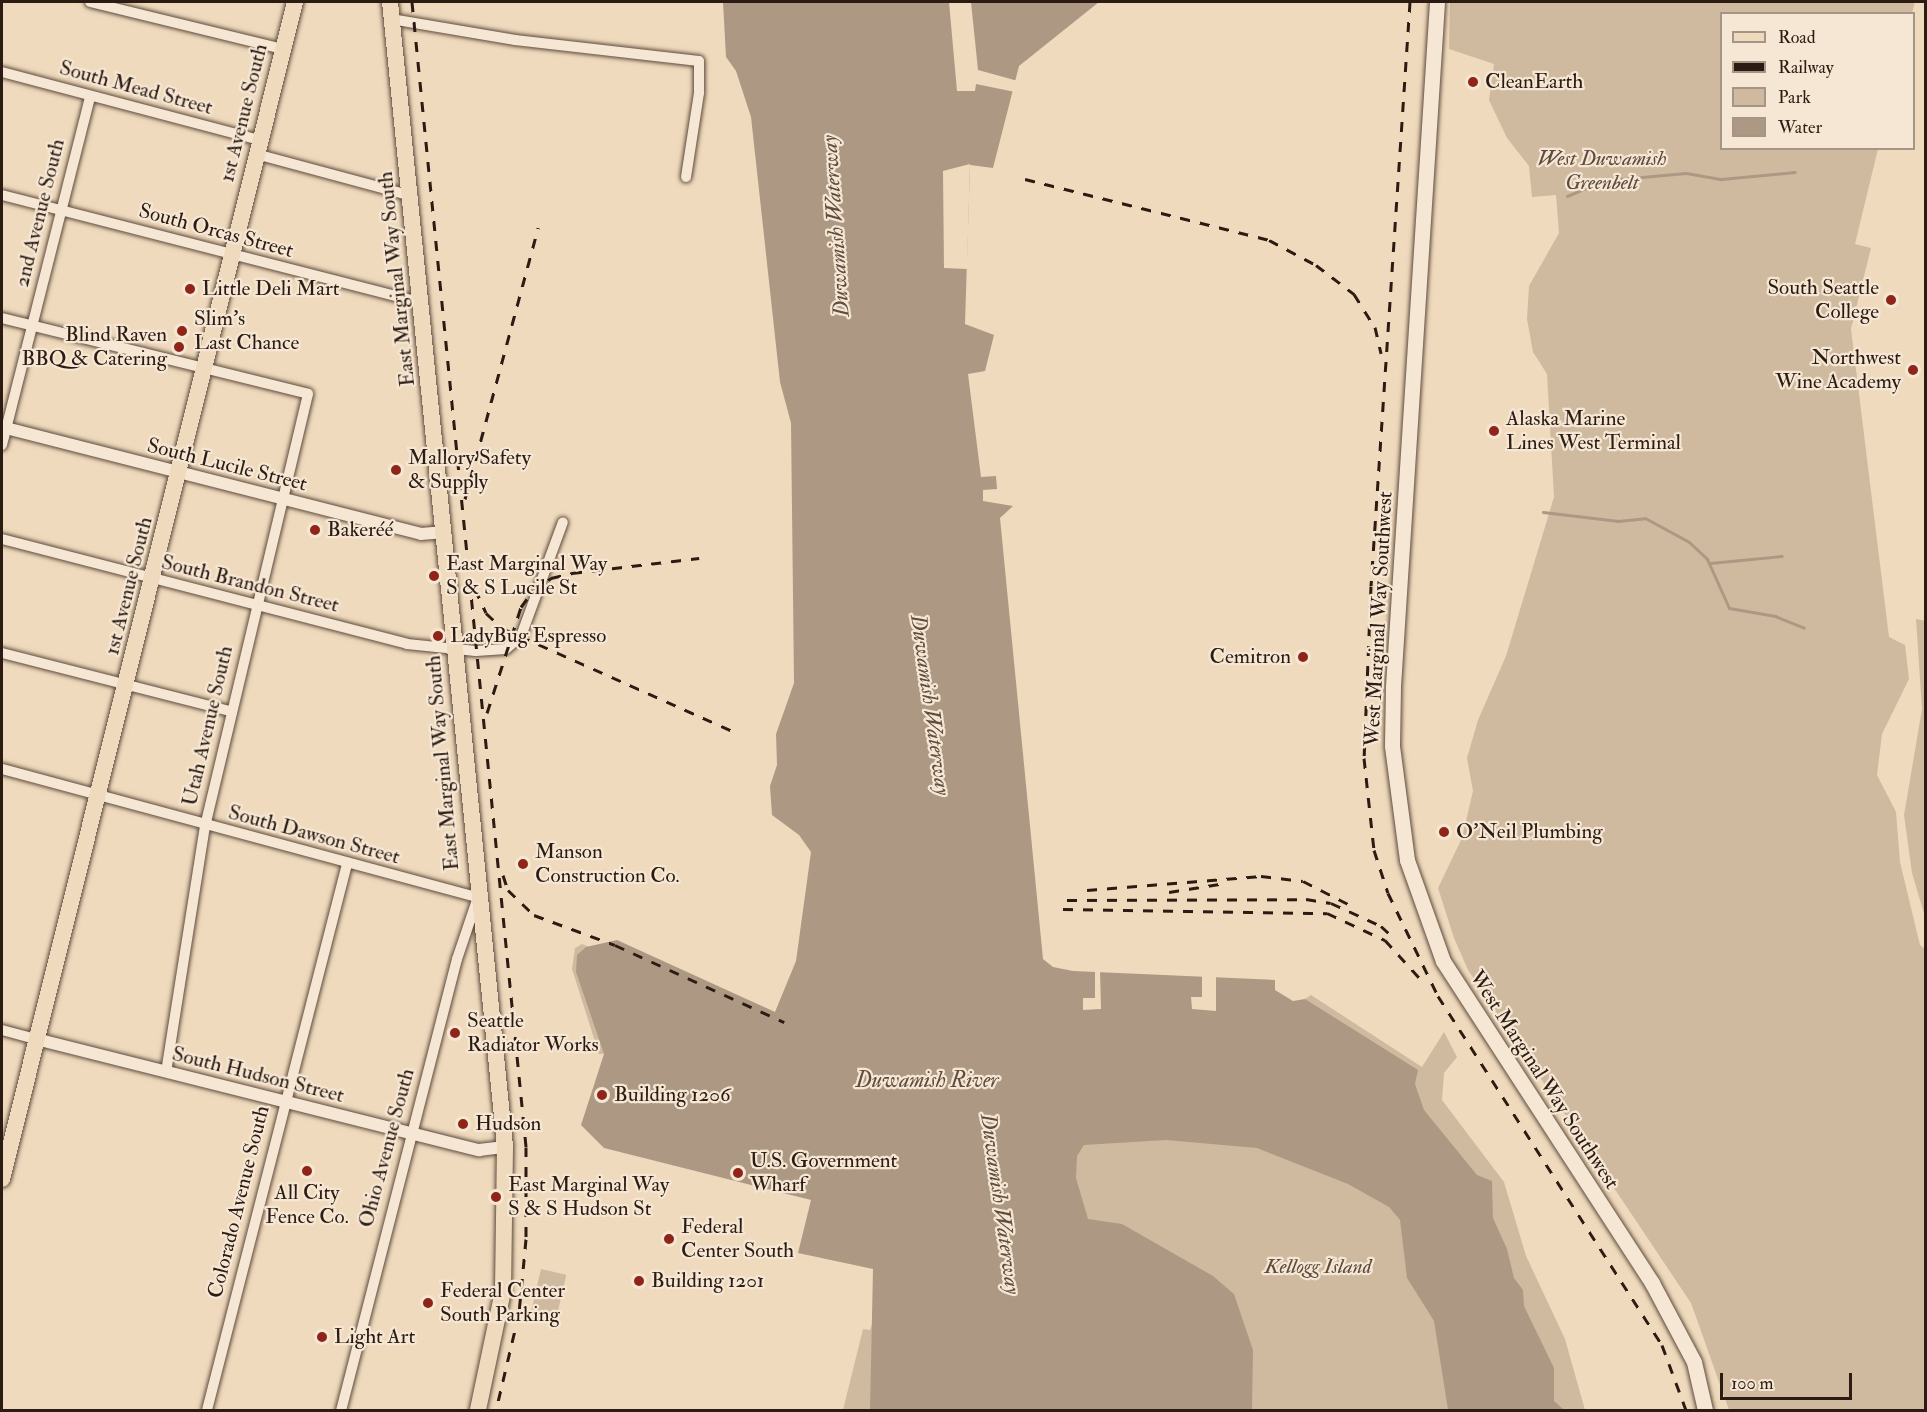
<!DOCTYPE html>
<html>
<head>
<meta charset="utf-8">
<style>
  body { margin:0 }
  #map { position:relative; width:1927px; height:1412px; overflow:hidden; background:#f0dabd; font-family:"IM FELL Double Pica",serif }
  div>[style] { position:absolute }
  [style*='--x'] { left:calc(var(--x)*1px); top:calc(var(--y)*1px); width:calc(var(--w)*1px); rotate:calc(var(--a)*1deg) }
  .green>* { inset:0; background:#cfbaa0; transform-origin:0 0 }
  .water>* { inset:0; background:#ad9983 }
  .pier>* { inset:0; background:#f0dabd }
  .stream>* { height:3px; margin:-1.5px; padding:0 1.5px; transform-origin:1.5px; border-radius:1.5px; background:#ad9983 }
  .roads { filter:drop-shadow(0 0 2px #5d4b3d) drop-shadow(0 0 2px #5d4b3d) }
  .minor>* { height:10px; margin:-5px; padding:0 5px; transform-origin:5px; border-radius:5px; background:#f5e7d4 }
  .tertiary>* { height:12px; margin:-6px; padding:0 6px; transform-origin:6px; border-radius:6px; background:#f5e7d4 }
  .secondary>* { height:15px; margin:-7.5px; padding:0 7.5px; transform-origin:7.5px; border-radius:7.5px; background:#f5e7d4 }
  .primary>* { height:16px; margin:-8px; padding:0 8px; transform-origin:8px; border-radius:8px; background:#f0dabd }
  .trunk>* { height:16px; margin:-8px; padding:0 8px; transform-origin:8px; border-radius:8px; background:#f0dabd }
  .rail>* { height:3px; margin-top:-1.5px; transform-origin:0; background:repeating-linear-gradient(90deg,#2c1b12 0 10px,transparent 0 20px) }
  .dots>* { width:16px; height:16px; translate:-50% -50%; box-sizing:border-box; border:3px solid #f5e7d4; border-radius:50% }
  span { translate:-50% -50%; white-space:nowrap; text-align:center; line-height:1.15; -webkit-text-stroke:4.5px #f5e7d4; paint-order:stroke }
  .poi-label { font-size:21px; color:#2c1b12 }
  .left { translate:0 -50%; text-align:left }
  .right { translate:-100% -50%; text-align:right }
  .street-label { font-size:21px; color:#2c1b12 }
  .park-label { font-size:21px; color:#5d4b3d; font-style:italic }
  .water-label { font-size:22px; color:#604d3f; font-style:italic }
  .frame { position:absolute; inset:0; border:3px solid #2c1b12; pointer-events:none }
  .legend { position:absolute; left:1720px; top:12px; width:195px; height:138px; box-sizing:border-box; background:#f5e7d4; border:2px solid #a59586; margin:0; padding:8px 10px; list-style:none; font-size:18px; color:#2c1b12 }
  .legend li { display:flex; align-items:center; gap:12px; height:30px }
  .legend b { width:30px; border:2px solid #a59586 }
  .scale { position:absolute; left:1720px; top:1373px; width:132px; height:27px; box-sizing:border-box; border:3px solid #2c1b12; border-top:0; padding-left:8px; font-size:18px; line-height:21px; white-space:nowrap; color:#2c1b12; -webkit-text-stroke:4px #f5e7d4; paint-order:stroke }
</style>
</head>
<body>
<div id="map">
  <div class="green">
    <i style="clip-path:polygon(1450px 2px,1915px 2px,1912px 13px,1722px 14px,1722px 148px,1878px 149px,1855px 244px,1871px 248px,1851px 329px,1889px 637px,1905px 645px,1909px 679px,1882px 734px,1877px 775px,1896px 812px,1900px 862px,1920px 945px,1925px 949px,1925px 1410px,1729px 1410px,1691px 1303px,1468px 970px,1454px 938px,1438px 888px,1462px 838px,1473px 791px,1467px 758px,1478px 720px,1506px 656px,1554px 497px,1547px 374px,1533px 352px,1527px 319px,1529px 286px,1559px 233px,1556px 195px,1532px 197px,1529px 166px,1507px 138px,1489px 100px,1494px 64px,1449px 49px)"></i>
    <i style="clip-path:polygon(1916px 619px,1926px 621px,1925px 917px,1912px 873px,1904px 815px,1922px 709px)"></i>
    <i style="clip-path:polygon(582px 944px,589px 947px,613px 1053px,599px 1054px,572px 969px,575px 948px)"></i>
    <i style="clip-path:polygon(1311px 995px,1422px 1067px,1444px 1032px,1457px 1057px,1444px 1073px,1442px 1100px,1504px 1182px,1526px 1256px,1565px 1339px,1585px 1410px,1524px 1410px,1305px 999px)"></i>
    <i style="clip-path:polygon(1265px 1128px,1392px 1180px,1480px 1410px,1214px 1410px,1087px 1241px,1063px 1132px)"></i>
    <i style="left:541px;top:1269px;width:26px;height:45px;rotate:13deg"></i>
    <i style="clip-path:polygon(873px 1322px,894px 1410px,843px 1410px,863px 1329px,870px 1330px)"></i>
  </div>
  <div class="water">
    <i style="clip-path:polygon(723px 2px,1099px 2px,1019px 66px,993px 168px,970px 165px,965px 324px,994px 335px,985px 371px,968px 374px,981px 477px,996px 476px,997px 489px,983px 490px,983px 501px,1013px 506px,1000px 518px,1043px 959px,1053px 967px,1073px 971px,1275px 980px,1275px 990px,1293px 1001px,1305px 999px,1418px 1070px,1415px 1084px,1424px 1110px,1477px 1175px,1492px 1181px,1493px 1218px,1507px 1249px,1514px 1278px,1523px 1290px,1524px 1306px,1554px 1368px,1554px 1401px,1564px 1410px,1448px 1410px,1434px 1321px,1407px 1278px,1400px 1220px,1389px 1207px,1348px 1184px,1257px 1148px,1166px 1140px,1084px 1145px,1077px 1156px,1076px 1178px,1088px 1219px,1122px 1224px,1213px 1276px,1234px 1294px,1253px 1350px,1252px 1410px,870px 1410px,873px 1269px,798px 1253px,811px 1200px,604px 1148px,581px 1125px,604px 1054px,576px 972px,577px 955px,586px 947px,617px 940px,775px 1012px,796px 961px,811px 852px,799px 835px,772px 815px,770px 786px,777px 765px,776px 734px,794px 683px,791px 423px,780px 382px,751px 117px,736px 71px,726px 57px)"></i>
  </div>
  <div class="pier">
    <i style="clip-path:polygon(949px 2px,971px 2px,978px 70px,1018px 81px,1015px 92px,976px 84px,975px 91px,957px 91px)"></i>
    <i style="clip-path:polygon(970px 164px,967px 269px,944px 268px,943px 171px)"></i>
    <i style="clip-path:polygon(1095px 970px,1100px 970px,1101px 1009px,1083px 1010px,1083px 998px,1095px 998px)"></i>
    <i style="clip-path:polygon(1202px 974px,1216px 974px,1216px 1011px,1192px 1009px,1191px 997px,1202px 997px)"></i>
  </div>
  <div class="stream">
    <i style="--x:1567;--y:196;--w:36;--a:-23"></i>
    <i style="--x:1600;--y:182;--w:20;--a:-9"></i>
    <i style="--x:1620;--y:179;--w:66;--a:-5.2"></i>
    <i style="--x:1686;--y:173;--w:36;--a:10"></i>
    <i style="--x:1721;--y:179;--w:74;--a:-5.4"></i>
    <i style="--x:1543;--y:512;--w:76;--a:6.8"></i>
    <i style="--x:1618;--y:521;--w:27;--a:-6"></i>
    <i style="--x:1645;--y:518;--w:50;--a:28.6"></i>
    <i style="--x:1689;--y:542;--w:25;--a:43"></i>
    <i style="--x:1707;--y:559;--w:54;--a:65.8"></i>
    <i style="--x:1729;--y:608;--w:47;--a:9.9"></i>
    <i style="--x:1775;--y:616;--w:31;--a:22"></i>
    <i style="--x:1710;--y:563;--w:72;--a:-5.6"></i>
  </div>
  <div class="roads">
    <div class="minor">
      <i style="--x:90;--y:2;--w:199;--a:13.7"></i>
      <i style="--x:391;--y:19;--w:126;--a:9.6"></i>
      <i style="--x:515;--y:40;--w:185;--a:6.5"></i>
      <i style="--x:699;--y:61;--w:32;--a:90"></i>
      <i style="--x:699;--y:93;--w:85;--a:98.8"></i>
      <i style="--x:2;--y:72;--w:267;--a:14.8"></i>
      <i style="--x:256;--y:154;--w:162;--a:15.1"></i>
      <i style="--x:2;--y:195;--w:434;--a:14.4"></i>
      <i style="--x:2;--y:318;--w:315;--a:13.9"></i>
      <i style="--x:308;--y:394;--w:444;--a:103.4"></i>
      <i style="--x:205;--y:826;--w:248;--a:99"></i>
      <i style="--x:2;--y:445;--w:360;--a:-75.8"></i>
      <i style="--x:2;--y:539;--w:418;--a:14.5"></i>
      <i style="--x:407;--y:644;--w:69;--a:5.8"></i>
      <i style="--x:476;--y:651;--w:30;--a:-4"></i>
      <i style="--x:506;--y:649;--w:20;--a:-41"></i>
      <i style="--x:521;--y:636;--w:121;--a:-69.8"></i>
      <i style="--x:2;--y:653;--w:235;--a:14.3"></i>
      <i style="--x:2;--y:769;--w:493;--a:15.1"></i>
      <i style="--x:478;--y:897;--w:65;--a:108.7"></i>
      <i style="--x:457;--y:959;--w:466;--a:104.4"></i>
      <i style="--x:2;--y:1030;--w:35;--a:15"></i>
      <i style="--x:207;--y:1410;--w:564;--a:-75.62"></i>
    </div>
    <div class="tertiary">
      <i style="--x:2;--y:427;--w:432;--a:14.3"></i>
      <i style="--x:421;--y:534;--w:24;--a:-5"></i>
      <i style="--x:36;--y:1039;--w:457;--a:14.1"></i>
      <i style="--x:479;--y:1150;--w:26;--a:-7"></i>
    </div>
    <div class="secondary">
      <i style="--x:1437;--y:2;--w:686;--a:93.68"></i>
      <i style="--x:1393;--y:687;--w:59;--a:91"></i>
      <i style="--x:1392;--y:746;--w:115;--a:82.5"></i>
      <i style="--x:1407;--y:860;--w:107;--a:70.4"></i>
      <i style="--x:1443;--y:961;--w:384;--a:57"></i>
      <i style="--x:1652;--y:1283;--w:89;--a:62"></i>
      <i style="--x:1694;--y:1362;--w:49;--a:77.1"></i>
    </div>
    <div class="primary">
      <i style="--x:2;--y:1179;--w:1213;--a:-76.02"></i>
    </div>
    <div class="trunk">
      <i style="--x:390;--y:2;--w:1151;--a:84.26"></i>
      <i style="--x:505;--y:1147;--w:144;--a:90.8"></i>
      <i style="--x:503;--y:1291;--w:122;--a:101.9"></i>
    </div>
  </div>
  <div class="rail">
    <i style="--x:412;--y:2;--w:1151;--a:84.31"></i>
    <i style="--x:526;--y:1147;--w:92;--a:90"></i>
    <i style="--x:526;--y:1239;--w:74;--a:95.4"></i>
    <i style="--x:519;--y:1313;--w:100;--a:103.3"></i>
    <i style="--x:1410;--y:2;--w:585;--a:93.82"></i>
    <i style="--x:1371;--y:586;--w:172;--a:92.3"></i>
    <i style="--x:1364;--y:758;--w:93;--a:83.8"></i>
    <i style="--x:1374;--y:850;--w:45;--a:72"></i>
    <i style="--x:1388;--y:893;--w:114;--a:64.1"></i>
    <i style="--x:1438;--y:996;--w:415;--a:57.3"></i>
    <i style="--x:1662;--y:1345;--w:69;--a:69.7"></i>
    <i style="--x:1025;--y:179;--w:252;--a:14"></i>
    <i style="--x:1269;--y:240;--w:53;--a:28"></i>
    <i style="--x:1316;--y:265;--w:48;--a:37.3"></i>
    <i style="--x:1354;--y:294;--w:39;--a:58"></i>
    <i style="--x:1375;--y:327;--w:27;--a:77"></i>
    <i style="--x:465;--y:499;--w:281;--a:-74.9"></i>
    <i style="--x:475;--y:589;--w:26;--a:65"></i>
    <i style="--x:486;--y:613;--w:22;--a:43"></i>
    <i style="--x:502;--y:628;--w:257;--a:24.1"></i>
    <i style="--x:487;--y:713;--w:111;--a:-72.2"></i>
    <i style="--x:521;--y:607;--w:19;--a:-54"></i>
    <i style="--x:532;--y:592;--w:24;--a:-36"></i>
    <i style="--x:551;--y:578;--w:22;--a:-13"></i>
    <i style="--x:572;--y:573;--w:128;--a:-6.7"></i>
    <i style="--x:503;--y:875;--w:16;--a:72"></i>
    <i style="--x:508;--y:890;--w:36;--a:44"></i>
    <i style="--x:534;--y:915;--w:86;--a:20.3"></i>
    <i style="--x:615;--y:945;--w:186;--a:24.5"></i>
    <i style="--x:1087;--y:890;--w:175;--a:-4.6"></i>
    <i style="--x:1261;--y:876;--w:42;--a:6.8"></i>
    <i style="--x:1303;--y:881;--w:55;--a:27"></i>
    <i style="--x:1169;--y:892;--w:51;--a:-9.1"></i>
    <i style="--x:1067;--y:900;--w:239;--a:-0.2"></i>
    <i style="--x:1306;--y:899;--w:25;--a:9"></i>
    <i style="--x:1331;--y:903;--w:55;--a:24.7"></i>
    <i style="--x:1381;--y:926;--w:19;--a:43"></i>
    <i style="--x:1063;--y:909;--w:264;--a:0.9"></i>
    <i style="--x:1327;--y:913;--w:64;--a:25"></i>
    <i style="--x:1385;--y:940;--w:59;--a:47.7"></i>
  </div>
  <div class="dots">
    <i style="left:1473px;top:82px;background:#8f2418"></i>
    <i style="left:190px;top:289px;background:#8f2418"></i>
    <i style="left:1891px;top:300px;background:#8f2418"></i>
    <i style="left:182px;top:331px;background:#8f2418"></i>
    <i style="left:179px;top:347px;background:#8f2418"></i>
    <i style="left:1913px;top:370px;background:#8f2418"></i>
    <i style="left:1494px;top:431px;background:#8f2418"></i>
    <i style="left:396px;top:470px;background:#8f2418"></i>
    <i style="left:315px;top:530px;background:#8f2418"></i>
    <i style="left:434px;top:576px;background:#8f2418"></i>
    <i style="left:438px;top:636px;background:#8f2418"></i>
    <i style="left:1303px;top:657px;background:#8f2418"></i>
    <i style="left:1444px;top:832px;background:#8f2418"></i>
    <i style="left:523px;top:864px;background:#8f2418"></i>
    <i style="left:455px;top:1033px;background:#8f2418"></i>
    <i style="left:602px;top:1095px;background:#8f2418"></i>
    <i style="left:463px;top:1124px;background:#8f2418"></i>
    <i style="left:307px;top:1171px;background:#8f2418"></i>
    <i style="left:738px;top:1173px;background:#8f2418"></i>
    <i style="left:496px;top:1197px;background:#8f2418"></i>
    <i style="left:669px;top:1239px;background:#8f2418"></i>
    <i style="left:639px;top:1281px;background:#8f2418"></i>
    <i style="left:428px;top:1303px;background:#8f2418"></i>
    <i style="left:322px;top:1337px;background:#8f2418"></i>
  </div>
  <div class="poi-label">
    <span class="left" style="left:1485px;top:82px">CleanEarth</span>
    <span class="right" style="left:1879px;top:300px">South Seattle<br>College</span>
    <span class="left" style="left:202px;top:289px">Little Deli Mart</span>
    <span class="left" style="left:194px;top:331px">Slim's<br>Last Chance</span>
    <span class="right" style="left:167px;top:347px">Blind Raven<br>BBQ &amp; Catering</span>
    <span class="right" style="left:1901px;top:370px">Northwest<br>Wine Academy</span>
    <span class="left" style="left:1506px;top:431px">Alaska Marine<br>Lines West Terminal</span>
    <span class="left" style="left:408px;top:470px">Mallory Safety<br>&amp; Supply</span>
    <span class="left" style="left:327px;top:530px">Bakeréé</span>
    <span class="left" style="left:446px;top:576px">East Marginal Way<br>S &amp; S Lucile St</span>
    <span class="left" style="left:450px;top:636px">LadyBug Espresso</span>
    <span class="right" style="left:1291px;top:657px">Cemitron</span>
    <span class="left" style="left:1456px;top:832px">O'Neil Plumbing</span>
    <span class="left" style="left:535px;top:864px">Manson<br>Construction Co.</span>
    <span class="left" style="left:467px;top:1033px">Seattle<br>Radiator Works</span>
    <span class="left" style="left:614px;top:1095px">Building 1206</span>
    <span class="left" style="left:475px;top:1124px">Hudson</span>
    <span class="left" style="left:750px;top:1173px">U.S. Government<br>Wharf</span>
    <span class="left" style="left:508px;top:1197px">East Marginal Way<br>S &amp; S Hudson St</span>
    <span style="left:307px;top:1205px">All City<br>Fence Co.</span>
    <span class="left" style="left:681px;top:1239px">Federal<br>Center South</span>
    <span class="left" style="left:651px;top:1281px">Building 1201</span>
    <span class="left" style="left:440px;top:1303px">Federal Center<br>South Parking</span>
    <span class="left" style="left:334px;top:1337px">Light Art</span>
  </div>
  <div class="street-label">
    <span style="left:136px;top:88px;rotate:15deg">South Mead Street</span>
    <span style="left:244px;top:113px;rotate:-76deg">1st Avenue South</span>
    <span style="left:40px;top:213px;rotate:-76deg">2nd Avenue South</span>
    <span style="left:216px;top:231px;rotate:15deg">South Orcas Street</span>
    <span style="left:397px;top:279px;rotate:-96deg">East Marginal Way South</span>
    <span style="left:227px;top:465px;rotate:14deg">South Lucile Street</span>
    <span style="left:250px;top:584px;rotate:14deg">South Brandon Street</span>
    <span style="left:129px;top:586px;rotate:-76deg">1st Avenue South</span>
    <span style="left:1379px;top:619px;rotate:-87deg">West Marginal Way Southwest</span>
    <span style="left:208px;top:726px;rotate:-77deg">Utah Avenue South</span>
    <span style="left:443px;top:763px;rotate:-95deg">East Marginal Way South</span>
    <span style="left:314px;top:835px;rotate:15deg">South Dawson Street</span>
    <span style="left:258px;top:1075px;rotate:14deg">South Hudson Street</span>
    <span style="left:1544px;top:1080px;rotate:57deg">West Marginal Way Southwest</span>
    <span style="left:387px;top:1148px;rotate:-75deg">Ohio Avenue South</span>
    <span style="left:239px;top:1202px;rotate:-76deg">Colorado Avenue South</span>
  </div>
  <div class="park-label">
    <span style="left:1602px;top:171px">West Duwamish<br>Greenbelt</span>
    <span style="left:1318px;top:1267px">Kellogg Island</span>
  </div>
  <div class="water-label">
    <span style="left:836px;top:226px;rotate:-94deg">Duwamish Waterway</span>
    <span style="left:930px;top:705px;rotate:82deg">Duwamish Waterway</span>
    <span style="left:927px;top:1081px">Duwamish River</span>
    <span style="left:1000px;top:1204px;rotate:82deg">Duwamish Waterway</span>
  </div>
  <div class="frame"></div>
  <ul class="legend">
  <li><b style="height:8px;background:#f0dabd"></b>Road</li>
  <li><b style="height:8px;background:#2c1b12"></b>Railway</li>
  <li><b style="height:16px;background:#cfbaa0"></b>Park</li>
  <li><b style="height:16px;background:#ad9983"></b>Water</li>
  </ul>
  <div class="scale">100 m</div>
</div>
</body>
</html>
